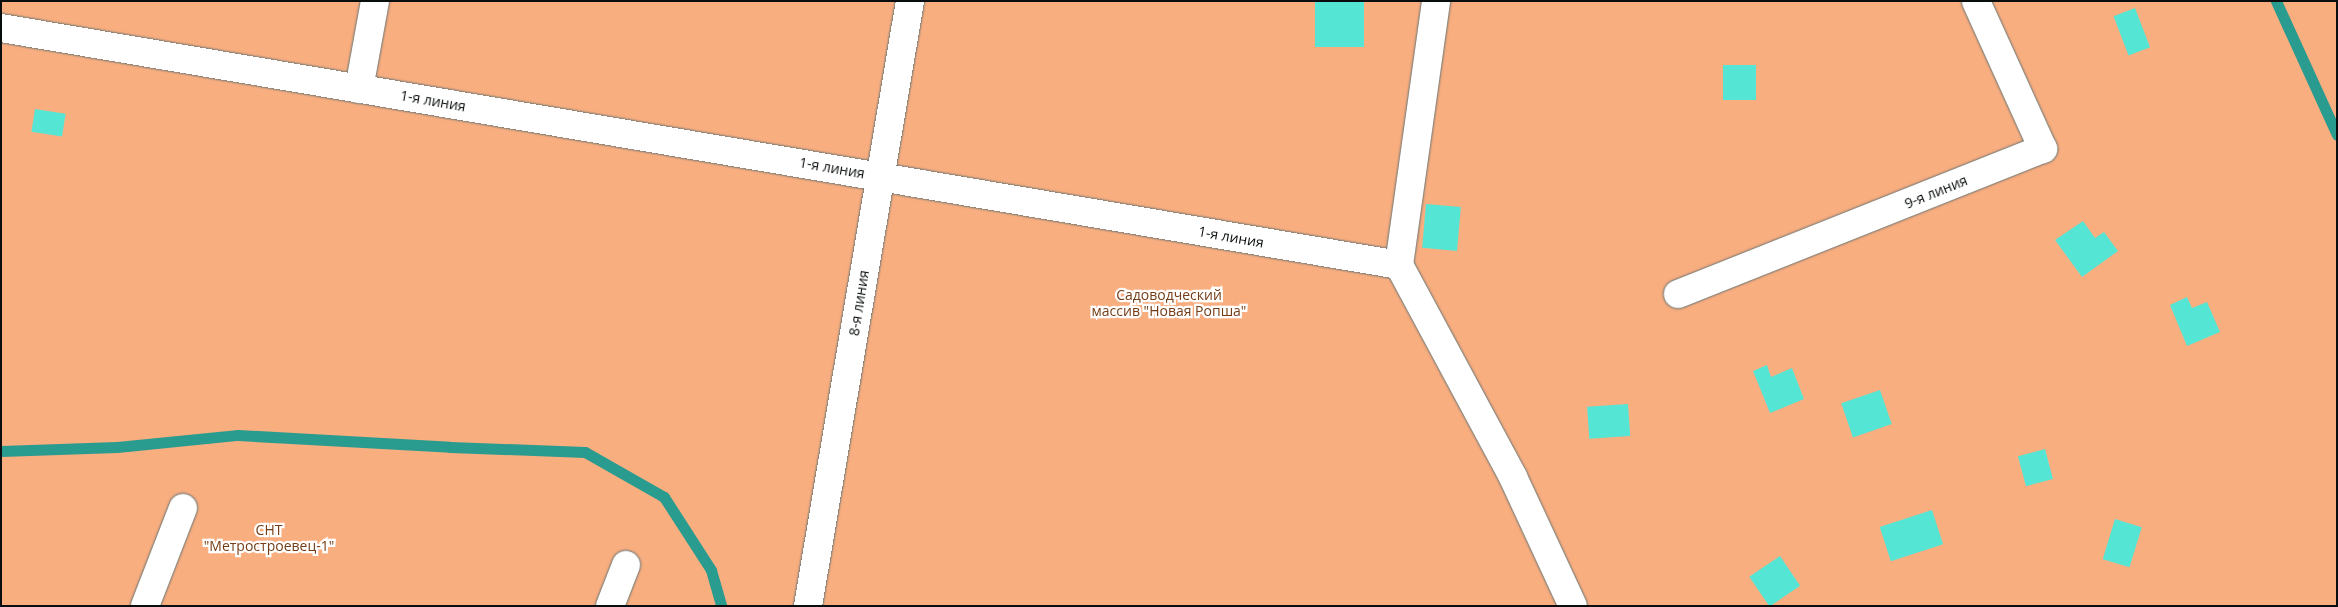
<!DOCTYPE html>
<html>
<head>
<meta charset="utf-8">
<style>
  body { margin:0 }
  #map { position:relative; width:2338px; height:607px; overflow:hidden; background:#d7e5e2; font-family:"Open Sans",sans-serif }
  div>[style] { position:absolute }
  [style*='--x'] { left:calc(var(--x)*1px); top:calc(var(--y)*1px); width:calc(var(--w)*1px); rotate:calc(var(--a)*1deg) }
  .green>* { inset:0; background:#f9ae80; transform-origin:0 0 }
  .stream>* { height:11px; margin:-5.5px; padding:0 5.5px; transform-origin:5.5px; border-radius:5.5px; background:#2a9c8f }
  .building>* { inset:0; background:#55e5d4; transform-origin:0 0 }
  .roads { filter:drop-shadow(0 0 1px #697573) drop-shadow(0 0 1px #697573) }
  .minor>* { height:28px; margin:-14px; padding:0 14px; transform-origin:14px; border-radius:14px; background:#fff }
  span { translate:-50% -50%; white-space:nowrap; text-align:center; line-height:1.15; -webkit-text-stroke:4.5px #fff; paint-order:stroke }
  .street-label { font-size:14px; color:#090d0d }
  .park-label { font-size:14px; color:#743d16 }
  .frame { position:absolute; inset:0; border:2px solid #090d0d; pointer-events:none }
</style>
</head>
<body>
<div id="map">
  <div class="green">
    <i style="left:1px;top:1px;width:2336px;height:605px"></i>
  </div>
  <div class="stream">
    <i style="--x:2276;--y:1;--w:147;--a:65.5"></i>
    <i style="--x:1;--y:451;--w:116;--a:-2"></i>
    <i style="--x:117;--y:447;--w:122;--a:-5.7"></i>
    <i style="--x:238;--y:435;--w:212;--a:3.2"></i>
    <i style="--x:450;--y:447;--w:135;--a:2.1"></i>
    <i style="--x:585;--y:452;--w:91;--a:29.7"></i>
    <i style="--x:664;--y:497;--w:87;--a:57.2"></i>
    <i style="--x:711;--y:570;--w:37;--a:74"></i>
  </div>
  <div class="building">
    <i style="left:1315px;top:1px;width:49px;height:46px"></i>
    <i style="left:2135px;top:8px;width:42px;height:23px;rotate:69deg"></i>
    <i style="left:1723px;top:65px;width:33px;height:35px"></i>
    <i style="left:35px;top:109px;width:31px;height:23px;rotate:9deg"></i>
    <i style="left:1426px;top:204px;width:35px;height:44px;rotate:5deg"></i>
    <i style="clip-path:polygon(2083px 221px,2095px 238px,2104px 232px,2118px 251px,2082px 277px,2055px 240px)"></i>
    <i style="clip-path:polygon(2187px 297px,2192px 308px,2207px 302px,2220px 332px,2187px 346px,2170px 305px)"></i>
    <i style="clip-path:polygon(1767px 365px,1771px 377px,1792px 368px,1804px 399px,1770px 413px,1753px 371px)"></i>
    <i style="left:1880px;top:390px;width:36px;height:41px;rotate:71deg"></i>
    <i style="left:1628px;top:404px;width:32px;height:41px;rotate:86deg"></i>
    <i style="left:2045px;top:449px;width:31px;height:28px;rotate:75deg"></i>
    <i style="left:1932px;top:510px;width:36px;height:55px;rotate:72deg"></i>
    <i style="left:2115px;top:519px;width:28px;height:42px;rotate:17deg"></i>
    <i style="left:1780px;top:556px;width:36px;height:37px;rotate:56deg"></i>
  </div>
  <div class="roads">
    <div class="minor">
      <i style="--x:1;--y:28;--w:1418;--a:9.62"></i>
      <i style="--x:359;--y:89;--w:89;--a:-79.7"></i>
      <i style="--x:1399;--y:265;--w:241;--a:61.7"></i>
      <i style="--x:1513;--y:477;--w:142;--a:65.1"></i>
      <i style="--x:1399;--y:265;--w:267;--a:-82"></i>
      <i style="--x:1678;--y:294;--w:393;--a:-21.7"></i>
      <i style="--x:2043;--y:149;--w:162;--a:-114.4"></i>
      <i style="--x:145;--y:606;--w:105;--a:-68.8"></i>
      <i style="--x:610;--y:606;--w:44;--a:-68.7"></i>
      <i style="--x:808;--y:606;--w:614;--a:-80.43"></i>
    </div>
  </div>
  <div class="street-label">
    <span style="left:433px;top:101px;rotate:10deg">1-я линия</span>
    <span style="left:832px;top:168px;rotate:10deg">1-я линия</span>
    <span style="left:1936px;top:192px;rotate:-22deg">9-я линия</span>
    <span style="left:1231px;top:237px;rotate:10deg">1-я линия</span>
    <span style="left:859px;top:303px;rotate:-81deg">8-я линия</span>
  </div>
  <div class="park-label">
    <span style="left:1169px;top:303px">Садоводческий<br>массив "Новая Ропша"</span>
    <span style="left:269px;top:538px">СНТ<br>"Метростроевец-1"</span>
  </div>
  <div class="frame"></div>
</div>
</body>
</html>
